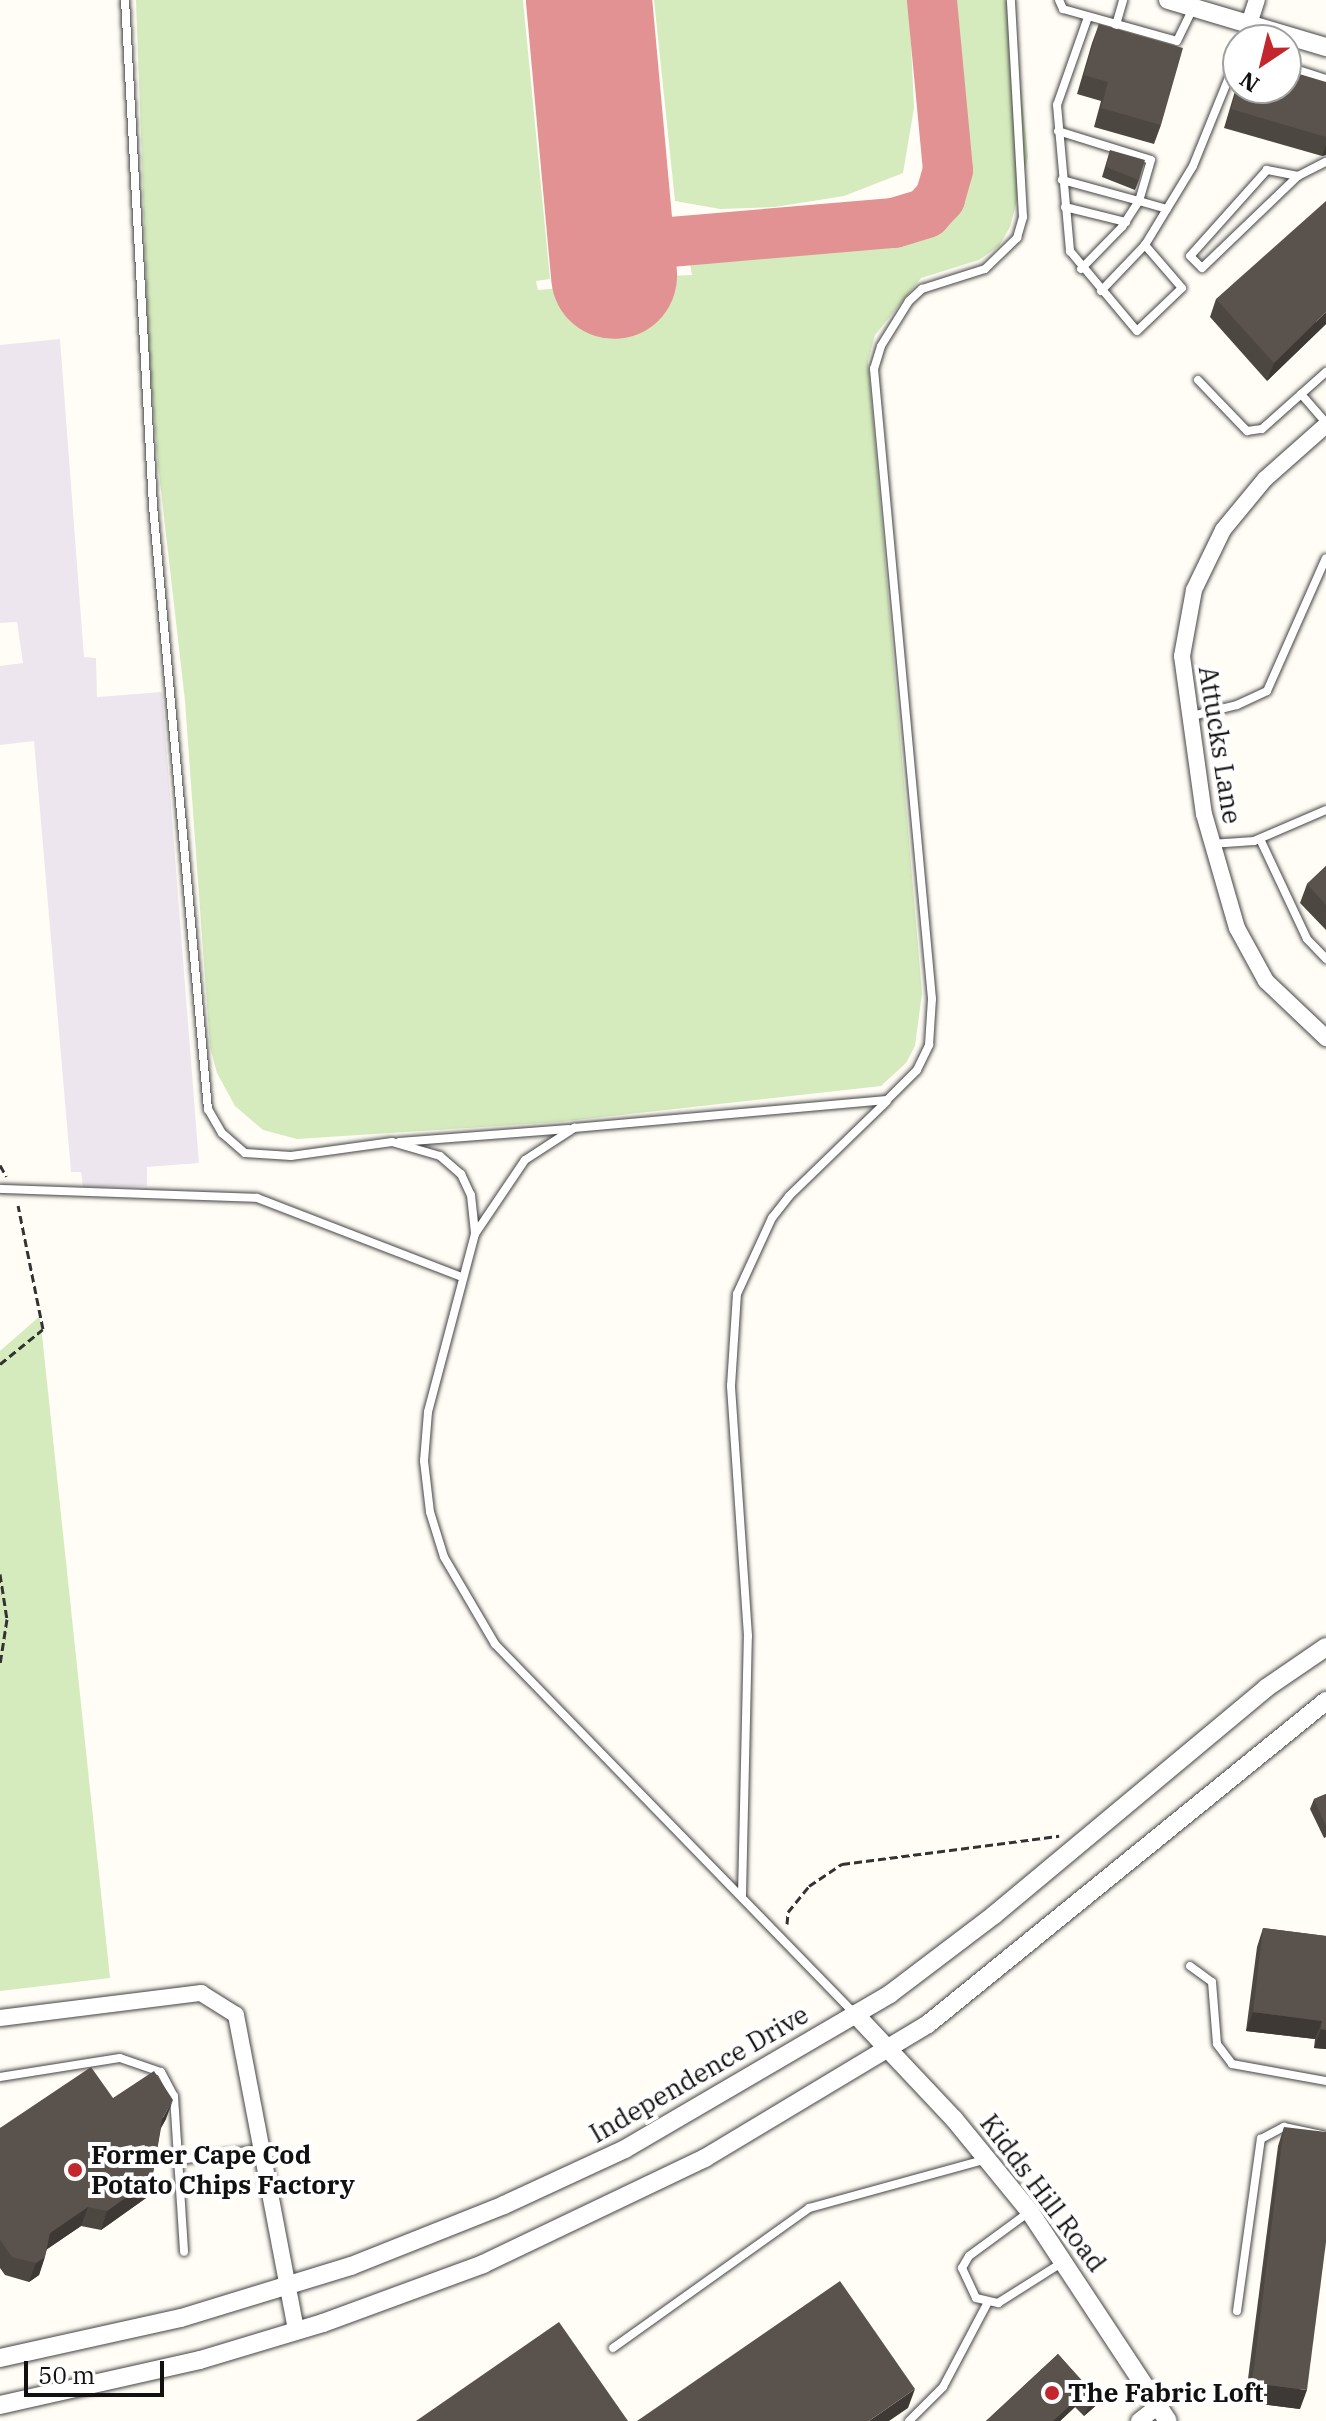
<!DOCTYPE html>
<html>
<head>
<meta charset="utf-8">
<style>
  body { margin:0 }
  #map { position:relative; width:1326px; height:2421px; overflow:hidden; background:#fffdf5; font-family:"IBM Plex Serif",serif }
  div>[style] { position:absolute }
  [style*='--x'] { left:calc(var(--x)*1px); top:calc(var(--y)*1px); width:calc(var(--w)*1px); rotate:calc(var(--a)*1deg) }
  .industrial>* { inset:0; background:#eee6ef }
  .green>* { inset:0; background:#d5ebbd }
  .taxiway>* { height:50px; margin:-25px; padding:0 25px; transform-origin:25px; border-radius:25px; background:#e29292 }
  .runway>* { height:126px; margin:-63px; padding:0 63px; transform-origin:63px; border-radius:63px; background:#e29292 }
  .path>* { height:3px; margin-top:-1.5px; transform-origin:0; background:repeating-linear-gradient(90deg,#333 0 8px,transparent 0 12px) }
  .roads { filter:drop-shadow(0 0 2px #444) drop-shadow(0 0 2px #444) }
  .service>* { height:8px; margin:-4px; padding:0 4px; transform-origin:4px; border-radius:4px; background:#fff }
  .minor>* { height:16px; margin:-8px; padding:0 8px; transform-origin:8px; border-radius:8px; background:#fff }
  .tertiary>* { height:18px; margin:-9px; padding:0 9px; transform-origin:9px; border-radius:9px; background:#fff }
  .wall>* { inset:0; background:#4d4742 }
  .shaded-wall>* { inset:0; background:#3f3936 }
  .building>* { inset:0; background:#5a524d }
  .dots>* { width:22px; height:22px; translate:-50% -50%; box-sizing:border-box; border:4px solid #fff; border-radius:50% }
  span { translate:-50% -50%; white-space:nowrap; text-align:center; line-height:1.15; -webkit-text-stroke:8px #fff; paint-order:stroke }
  .street-label { font-size:26px; color:#111 }
  .poi-label { font-size:26px; color:#111; font-weight:700 }
  .left { translate:0 -50%; text-align:left }
  .north { position:absolute; left:1222px; top:24px; width:80px; height:80px; box-sizing:border-box; background:#fff; border:2px solid #a0a0a0; border-radius:50%; rotate:215deg; font-size:22px; font-weight:700; line-height:32px; text-align:center; color:#111 }
  .north::after { content:''; display:block; margin:auto; width:28px; height:36px; background:#c4262e; clip-path:polygon(50% 0,100% 100%,50% 72%,0 100%) }
  .scale { position:absolute; left:24px; top:2361px; width:140px; height:36px; box-sizing:border-box; border:4px solid #111; border-top:0; padding-left:10px; font-size:24px; line-height:28px; white-space:nowrap; color:#111; -webkit-text-stroke:6px #fff; paint-order:stroke }
</style>
</head>
<body>
<div id="map">
  <div class="industrial">
    <i style="clip-path:polygon(60px 339px,84px 657px,96px 658px,97px 697px,162px 692px,199px 1163px,147px 1167px,147px 1186px,83px 1187px,81px 1172px,71px 1172px,34px 741px,0 745px,0 666px,23px 663px,17px 622px,0 623px,0 345px)"></i>
  </div>
  <div class="green">
    <i style="clip-path:polygon(136px 0,523px 0,550px 279px,536px 281px,538px 290px,572px 287px,572px 280px,692px 275px,690px 264px,896px 246px,931px 236px,956px 214px,970px 177px,955px 0,1012px 0,1028px 157px,1010px 227px,999px 246px,979px 260px,921px 278px,875px 335px,868px 361px,922px 993px,915px 1046px,906px 1063px,881px 1086px,558px 1122px,297px 1139px,263px 1130px,235px 1106px,217px 1073px,210px 1047px,185px 701px,158px 464px,149px 354px)"></i>
    <i style="clip-path:polygon(654px 0,909px 0,914px 108px,903px 173px,844px 196px,775px 207px,720px 209px,675px 201px)"></i>
    <i style="clip-path:polygon(40px 1316px,110px 1978px,0 1991px,0 1351px)"></i>
  </div>
  <div class="taxiway">
    <i style="--x:612;--y:247;--w:283;--a:-4.9"></i>
    <i style="--x:894;--y:223;--w:34;--a:-17"></i>
    <i style="--x:926;--y:213;--w:21;--a:-47"></i>
    <i style="--x:940;--y:198;--w:29;--a:-74"></i>
    <i style="--x:948;--y:170;--w:171;--a:-95.4"></i>
  </div>
  <div class="runway">
    <i style="--x:589;--y:0;--w:277;--a:84.8"></i>
  </div>
  <div class="path">
    <i style="--x:0;--y:1165;--w:13;--a:61"></i>
    <i style="--x:0;--y:1364;--w:55;--a:-39.1"></i>
    <i style="--x:43;--y:1329;--w:126;--a:-101.4"></i>
    <i style="--x:0;--y:1574;--w:46;--a:81.2"></i>
    <i style="--x:7;--y:1619;--w:46;--a:98.8"></i>
    <i style="--x:787;--y:1924;--w:12;--a:-85"></i>
    <i style="--x:788;--y:1912;--w:33;--a:-51"></i>
    <i style="--x:809;--y:1886;--w:40;--a:-34"></i>
    <i style="--x:842;--y:1864;--w:219;--a:-7.4"></i>
  </div>
  <div class="roads">
    <div class="service">
      <i style="--x:125;--y:0;--w:507;--a:86.83"></i>
      <i style="--x:153;--y:506;--w:606;--a:84.79"></i>
      <i style="--x:208;--y:1109;--w:28;--a:60"></i>
      <i style="--x:222;--y:1133;--w:30;--a:41"></i>
      <i style="--x:245;--y:1153;--w:46;--a:3.7"></i>
      <i style="--x:291;--y:1156;--w:102;--a:-7.9"></i>
      <i style="--x:392;--y:1142;--w:50;--a:16.3"></i>
      <i style="--x:440;--y:1156;--w:28;--a:41"></i>
      <i style="--x:461;--y:1174;--w:23;--a:65"></i>
      <i style="--x:471;--y:1195;--w:39;--a:84"></i>
      <i style="--x:475;--y:1234;--w:89;--a:-56"></i>
      <i style="--x:525;--y:1160;--w:59;--a:-33.1"></i>
      <i style="--x:574;--y:1128;--w:314;--a:-5.1"></i>
      <i style="--x:887;--y:1100;--w:42;--a:-45"></i>
      <i style="--x:917;--y:1070;--w:28;--a:-64"></i>
      <i style="--x:929;--y:1045;--w:46;--a:-86.3"></i>
      <i style="--x:932;--y:999;--w:633;--a:-95.26"></i>
      <i style="--x:874;--y:369;--w:24;--a:-73"></i>
      <i style="--x:881;--y:346;--w:53;--a:-58.1"></i>
      <i style="--x:909;--y:301;--w:18;--a:-43"></i>
      <i style="--x:922;--y:289;--w:66;--a:-17.6"></i>
      <i style="--x:985;--y:269;--w:45;--a:-44.1"></i>
      <i style="--x:1017;--y:238;--w:22;--a:-74"></i>
      <i style="--x:1023;--y:217;--w:217;--a:-93.2"></i>
      <i style="--x:1059;--y:0;--w:10;--a:66"></i>
      <i style="--x:1063;--y:9;--w:118;--a:15.7"></i>
      <i style="--x:1177;--y:41;--w:37;--a:-64"></i>
      <i style="--x:1088;--y:17;--w:93;--a:109.4"></i>
      <i style="--x:1057;--y:105;--w:147;--a:84.9"></i>
      <i style="--x:1070;--y:251;--w:104;--a:50.1"></i>
      <i style="--x:1137;--y:331;--w:62;--a:-43.7"></i>
      <i style="--x:1182;--y:288;--w:57;--a:-130.7"></i>
      <i style="--x:1145;--y:245;--w:92;--a:-58.7"></i>
      <i style="--x:1193;--y:166;--w:120;--a:-67.9"></i>
      <i style="--x:1116;--y:25;--w:26;--a:-74"></i>
      <i style="--x:1244;--y:40;--w:16;--a:-72"></i>
      <i style="--x:1286;--y:66;--w:42;--a:18"></i>
      <i style="--x:1058;--y:131;--w:97;--a:17.3"></i>
      <i style="--x:1151;--y:160;--w:43;--a:106.3"></i>
      <i style="--x:1139;--y:201;--w:80;--a:-164.7"></i>
      <i style="--x:1298;--y:176;--w:32;--a:-169"></i>
      <i style="--x:1267;--y:170;--w:115;--a:131.8"></i>
      <i style="--x:1190;--y:256;--w:17;--a:45"></i>
      <i style="--x:1202;--y:268;--w:133;--a:-43.8"></i>
      <i style="--x:1298;--y:176;--w:31;--a:-27"></i>
      <i style="--x:1065;--y:207;--w:63;--a:13.8"></i>
      <i style="--x:1081;--y:269;--w:59;--a:-45.7"></i>
      <i style="--x:1122;--y:227;--w:31;--a:-57"></i>
      <i style="--x:1139;--y:201;--w:29;--a:16"></i>
      <i style="--x:1101;--y:291;--w:64;--a:-46.3"></i>
      <i style="--x:1198;--y:380;--w:71;--a:46.1"></i>
      <i style="--x:1247;--y:431;--w:15;--a:-8"></i>
      <i style="--x:1262;--y:429;--w:86;--a:-41.7"></i>
      <i style="--x:1301;--y:394;--w:38;--a:49"></i>
      <i style="--x:1188;--y:717;--w:50;--a:-13.8"></i>
      <i style="--x:1237;--y:705;--w:33;--a:-25"></i>
      <i style="--x:1267;--y:691;--w:145;--a:-66.1"></i>
      <i style="--x:1260;--y:839;--w:110;--a:64.8"></i>
      <i style="--x:1307;--y:939;--w:28;--a:46"></i>
      <i style="--x:1211;--y:844;--w:43;--a:-4"></i>
      <i style="--x:1254;--y:841;--w:78;--a:-23.3"></i>
      <i style="--x:399;--y:1142;--w:170;--a:-4.4"></i>
      <i style="--x:0;--y:1189;--w:257;--a:2"></i>
      <i style="--x:257;--y:1198;--w:220;--a:21.1"></i>
      <i style="--x:475;--y:1234;--w:184;--a:104.8"></i>
      <i style="--x:428;--y:1412;--w:49;--a:94.7"></i>
      <i style="--x:424;--y:1461;--w:51;--a:83.3"></i>
      <i style="--x:430;--y:1512;--w:47;--a:72.7"></i>
      <i style="--x:444;--y:1557;--w:101;--a:59.6"></i>
      <i style="--x:495;--y:1644;--w:515;--a:45.79"></i>
      <i style="--x:742;--y:1895;--w:259;--a:-88.7"></i>
      <i style="--x:748;--y:1636;--w:251;--a:-93.9"></i>
      <i style="--x:731;--y:1386;--w:92;--a:-86.3"></i>
      <i style="--x:737;--y:1294;--w:84;--a:-65.3"></i>
      <i style="--x:772;--y:1218;--w:28;--a:-52"></i>
      <i style="--x:789;--y:1196;--w:136;--a:-44.1"></i>
      <i style="--x:1190;--y:1966;--w:27;--a:36"></i>
      <i style="--x:1212;--y:1982;--w:62;--a:85.4"></i>
      <i style="--x:1217;--y:2044;--w:25;--a:53"></i>
      <i style="--x:1232;--y:2064;--w:96;--a:10.3"></i>
      <i style="--x:0;--y:2077;--w:121;--a:-9"></i>
      <i style="--x:120;--y:2058;--w:43;--a:18.9"></i>
      <i style="--x:161;--y:2072;--w:27;--a:62"></i>
      <i style="--x:174;--y:2096;--w:156;--a:86.3"></i>
      <i style="--x:179;--y:2160;--w:85;--a:-7.5"></i>
      <i style="--x:1029;--y:2212;--w:74;--a:143.7"></i>
      <i style="--x:969;--y:2256;--w:14;--a:120"></i>
      <i style="--x:962;--y:2268;--w:33;--a:65"></i>
      <i style="--x:976;--y:2298;--w:23;--a:13"></i>
      <i style="--x:998;--y:2303;--w:77;--a:-32.2"></i>
      <i style="--x:1237;--y:2311;--w:174;--a:-82.1"></i>
      <i style="--x:1261;--y:2139;--w:26;--a:-28"></i>
      <i style="--x:1284;--y:2127;--w:43;--a:12.1"></i>
      <i style="--x:613;--y:2348;--w:241;--a:-35.5"></i>
      <i style="--x:809;--y:2208;--w:185;--a:-15.4"></i>
      <i style="--x:909;--y:2421;--w:48;--a:-45"></i>
      <i style="--x:943;--y:2387;--w:94;--a:-62.1"></i>
    </div>
    <div class="minor">
      <i style="--x:1249;--y:24;--w:25;--a:-72"></i>
      <i style="--x:1326;--y:425;--w:81;--a:138.5"></i>
      <i style="--x:1265;--y:479;--w:66;--a:129.5"></i>
      <i style="--x:1223;--y:530;--w:67;--a:115.8"></i>
      <i style="--x:1194;--y:590;--w:67;--a:100.3"></i>
      <i style="--x:1182;--y:656;--w:160;--a:82.1"></i>
      <i style="--x:1204;--y:814;--w:119;--a:73.9"></i>
      <i style="--x:1237;--y:928;--w:60;--a:61.3"></i>
      <i style="--x:1266;--y:981;--w:83;--a:43.5"></i>
      <i style="--x:0;--y:2018;--w:203;--a:-7.1"></i>
      <i style="--x:201;--y:1993;--w:41;--a:32.2"></i>
      <i style="--x:236;--y:2015;--w:322;--a:79.2"></i>
      <i style="--x:1139;--y:2421;--w:24;--a:-38"></i>
    </div>
    <div class="tertiary">
      <i style="--x:1168;--y:0;--w:165;--a:16.6"></i>
      <i style="--x:855;--y:2014;--w:144;--a:46.7"></i>
      <i style="--x:954;--y:2119;--w:120;--a:50.7"></i>
      <i style="--x:1030;--y:2212;--w:250;--a:56.6"></i>
      <i style="--x:0;--y:2358;--w:185;--a:-12.5"></i>
      <i style="--x:181;--y:2318;--w:178;--a:-17"></i>
      <i style="--x:351;--y:2266;--w:165;--a:-21.7"></i>
      <i style="--x:504;--y:2205;--w:133;--a:-24.8"></i>
      <i style="--x:625;--y:2149;--w:307;--a:-30.3"></i>
      <i style="--x:890;--y:1994;--w:131;--a:-37.2"></i>
      <i style="--x:994;--y:1915;--w:354;--a:-39.8"></i>
      <i style="--x:1266;--y:1688;--w:73;--a:-34.3"></i>
      <i style="--x:0;--y:2405;--w:205;--a:-12.7"></i>
      <i style="--x:200;--y:2360;--w:128;--a:-16.7"></i>
      <i style="--x:323;--y:2323;--w:171;--a:-20.2"></i>
      <i style="--x:483;--y:2264;--w:246;--a:-25.5"></i>
      <i style="--x:705;--y:2158;--w:260;--a:-31"></i>
      <i style="--x:928;--y:2024;--w:513;--a:-39.06"></i>
    </div>
  </div>
  <div class="wall">
    <i style="clip-path:polygon(1099px 24px,1161px 125px,1154px 144px,1094px 127px,1101px 101px,1077px 94px,1092px 43px)"></i>
    <i style="clip-path:polygon(1238px 81px,1238px 88px,1326px 82px,1326px 155px,1322px 156px,1224px 128px)"></i>
    <i style="clip-path:polygon(1110px 150px,1139px 180px,1135px 190px,1102px 177px)"></i>
    <i style="clip-path:polygon(1216px 299px,1326px 324px,1267px 381px,1210px 317px)"></i>
    <i style="clip-path:polygon(1326px 866px,1326px 930px,1300px 903px,1307px 884px)"></i>
    <i style="clip-path:polygon(1326px 1794px,1326px 1837px,1324px 1838px,1310px 1809px,1314px 1799px)"></i>
    <i style="clip-path:polygon(1263px 1928px,1326px 1936px,1326px 2049px,1314px 2048px,1315px 2039px,1246px 2031px,1257px 1947px)"></i>
    <i style="clip-path:polygon(113px 2098px,166px 2119px,161px 2128px,152px 2179px,146px 2198px,101px 2230px,81px 2226px,47px 2249px,39px 2275px,29px 2282px,5px 2275px,0 2268px,0 2128px)"></i>
    <i style="clip-path:polygon(1284px 2127px,1300px 2409px,1245px 2402px,1278px 2146px)"></i>
    <i style="clip-path:polygon(1058px 2354px,1100px 2402px,1084px 2416px,1075px 2407px,1060px 2421px,986px 2421px)"></i>
  </div>
  <div class="shaded-wall">
    <i style="clip-path:polygon(1326px 145px,1326px 155px,1322px 156px)"></i>
    <i style="clip-path:polygon(1326px 312px,1326px 324px,1267px 381px,1274px 363px)"></i>
    <i style="clip-path:polygon(1253px 2012px,1322px 2021px,1315px 2039px,1246px 2031px)"></i>
    <i style="clip-path:polygon(1321px 2029px,1326px 2030px,1326px 2049px,1314px 2048px)"></i>
    <i style="clip-path:polygon(173px 2100px,166px 2119px,155px 2138px,162px 2119px)"></i>
    <i style="clip-path:polygon(152px 2179px,146px 2198px,101px 2230px,107px 2211px)"></i>
    <i style="clip-path:polygon(88px 2207px,81px 2226px,43px 2252px,50px 2233px)"></i>
    <i style="clip-path:polygon(45px 2257px,39px 2275px,29px 2282px,36px 2263px)"></i>
    <i style="clip-path:polygon(1252px 2383px,1307px 2390px,1300px 2409px,1245px 2402px)"></i>
    <i style="clip-path:polygon(915px 2389px,908px 2408px,889px 2421px,869px 2421px)"></i>
    <i style="clip-path:polygon(1103px 2392px,1100px 2402px,1084px 2416px,1088px 2407px)"></i>
    <i style="clip-path:polygon(1079px 2397px,1075px 2407px,1060px 2421px,1053px 2421px)"></i>
  </div>
  <div class="building">
    <i style="clip-path:polygon(1099px 24px,1183px 48px,1161px 125px,1101px 108px,1108px 82px,1084px 75px)"></i>
    <i style="clip-path:polygon(1286px 70px,1326px 82px,1326px 137px,1231px 109px,1238px 86px,1238px 88px,1286px 88px)"></i>
    <i style="clip-path:polygon(1110px 150px,1145px 160px,1139px 180px,1106px 167px)"></i>
    <i style="clip-path:polygon(1326px 201px,1326px 312px,1274px 363px,1216px 299px)"></i>
    <i style="clip-path:polygon(1326px 866px,1326px 905px,1307px 884px)"></i>
    <i style="clip-path:polygon(1326px 1794px,1326px 1826px,1314px 1799px)"></i>
    <i style="clip-path:polygon(1263px 1928px,1326px 1936px,1326px 2030px,1321px 2029px,1322px 2021px,1253px 2012px)"></i>
    <i style="clip-path:polygon(91px 2067px,113px 2098px,154px 2071px,173px 2100px,162px 2119px,152px 2179px,107px 2211px,88px 2207px,50px 2233px,45px 2257px,36px 2263px,12px 2257px,0 2240px,0 2128px)"></i>
    <i style="clip-path:polygon(1284px 2127px,1326px 2132px,1326px 2242px,1307px 2390px,1252px 2383px)"></i>
    <i style="clip-path:polygon(840px 2281px,915px 2389px,869px 2421px,637px 2421px)"></i>
    <i style="clip-path:polygon(559px 2322px,628px 2421px,416px 2421px)"></i>
    <i style="clip-path:polygon(1058px 2354px,1087px 2386px,1093px 2381px,1103px 2392px,1088px 2407px,1079px 2397px,1053px 2421px,986px 2421px)"></i>
  </div>
  <div class="dots">
    <i style="left:75px;top:2170px;background:#c4262e"></i>
    <i style="left:1052px;top:2393px;background:#c4262e"></i>
  </div>
  <div class="street-label">
    <span style="left:1220px;top:745px;rotate:81deg">Attucks Lane</span>
    <span style="left:699px;top:2074px;rotate:-30deg">Independence Drive</span>
    <span style="left:1043px;top:2193px;rotate:53deg">Kidds Hill Road</span>
  </div>
  <div class="poi-label">
    <span class="left" style="left:91px;top:2170px">Former Cape Cod<br>Potato Chips Factory</span>
    <span class="left" style="left:1068px;top:2393px">The Fabric Loft</span>
  </div>
  <div class="north">N</div>
  <div class="scale">50 m</div>
</div>
</body>
</html>
